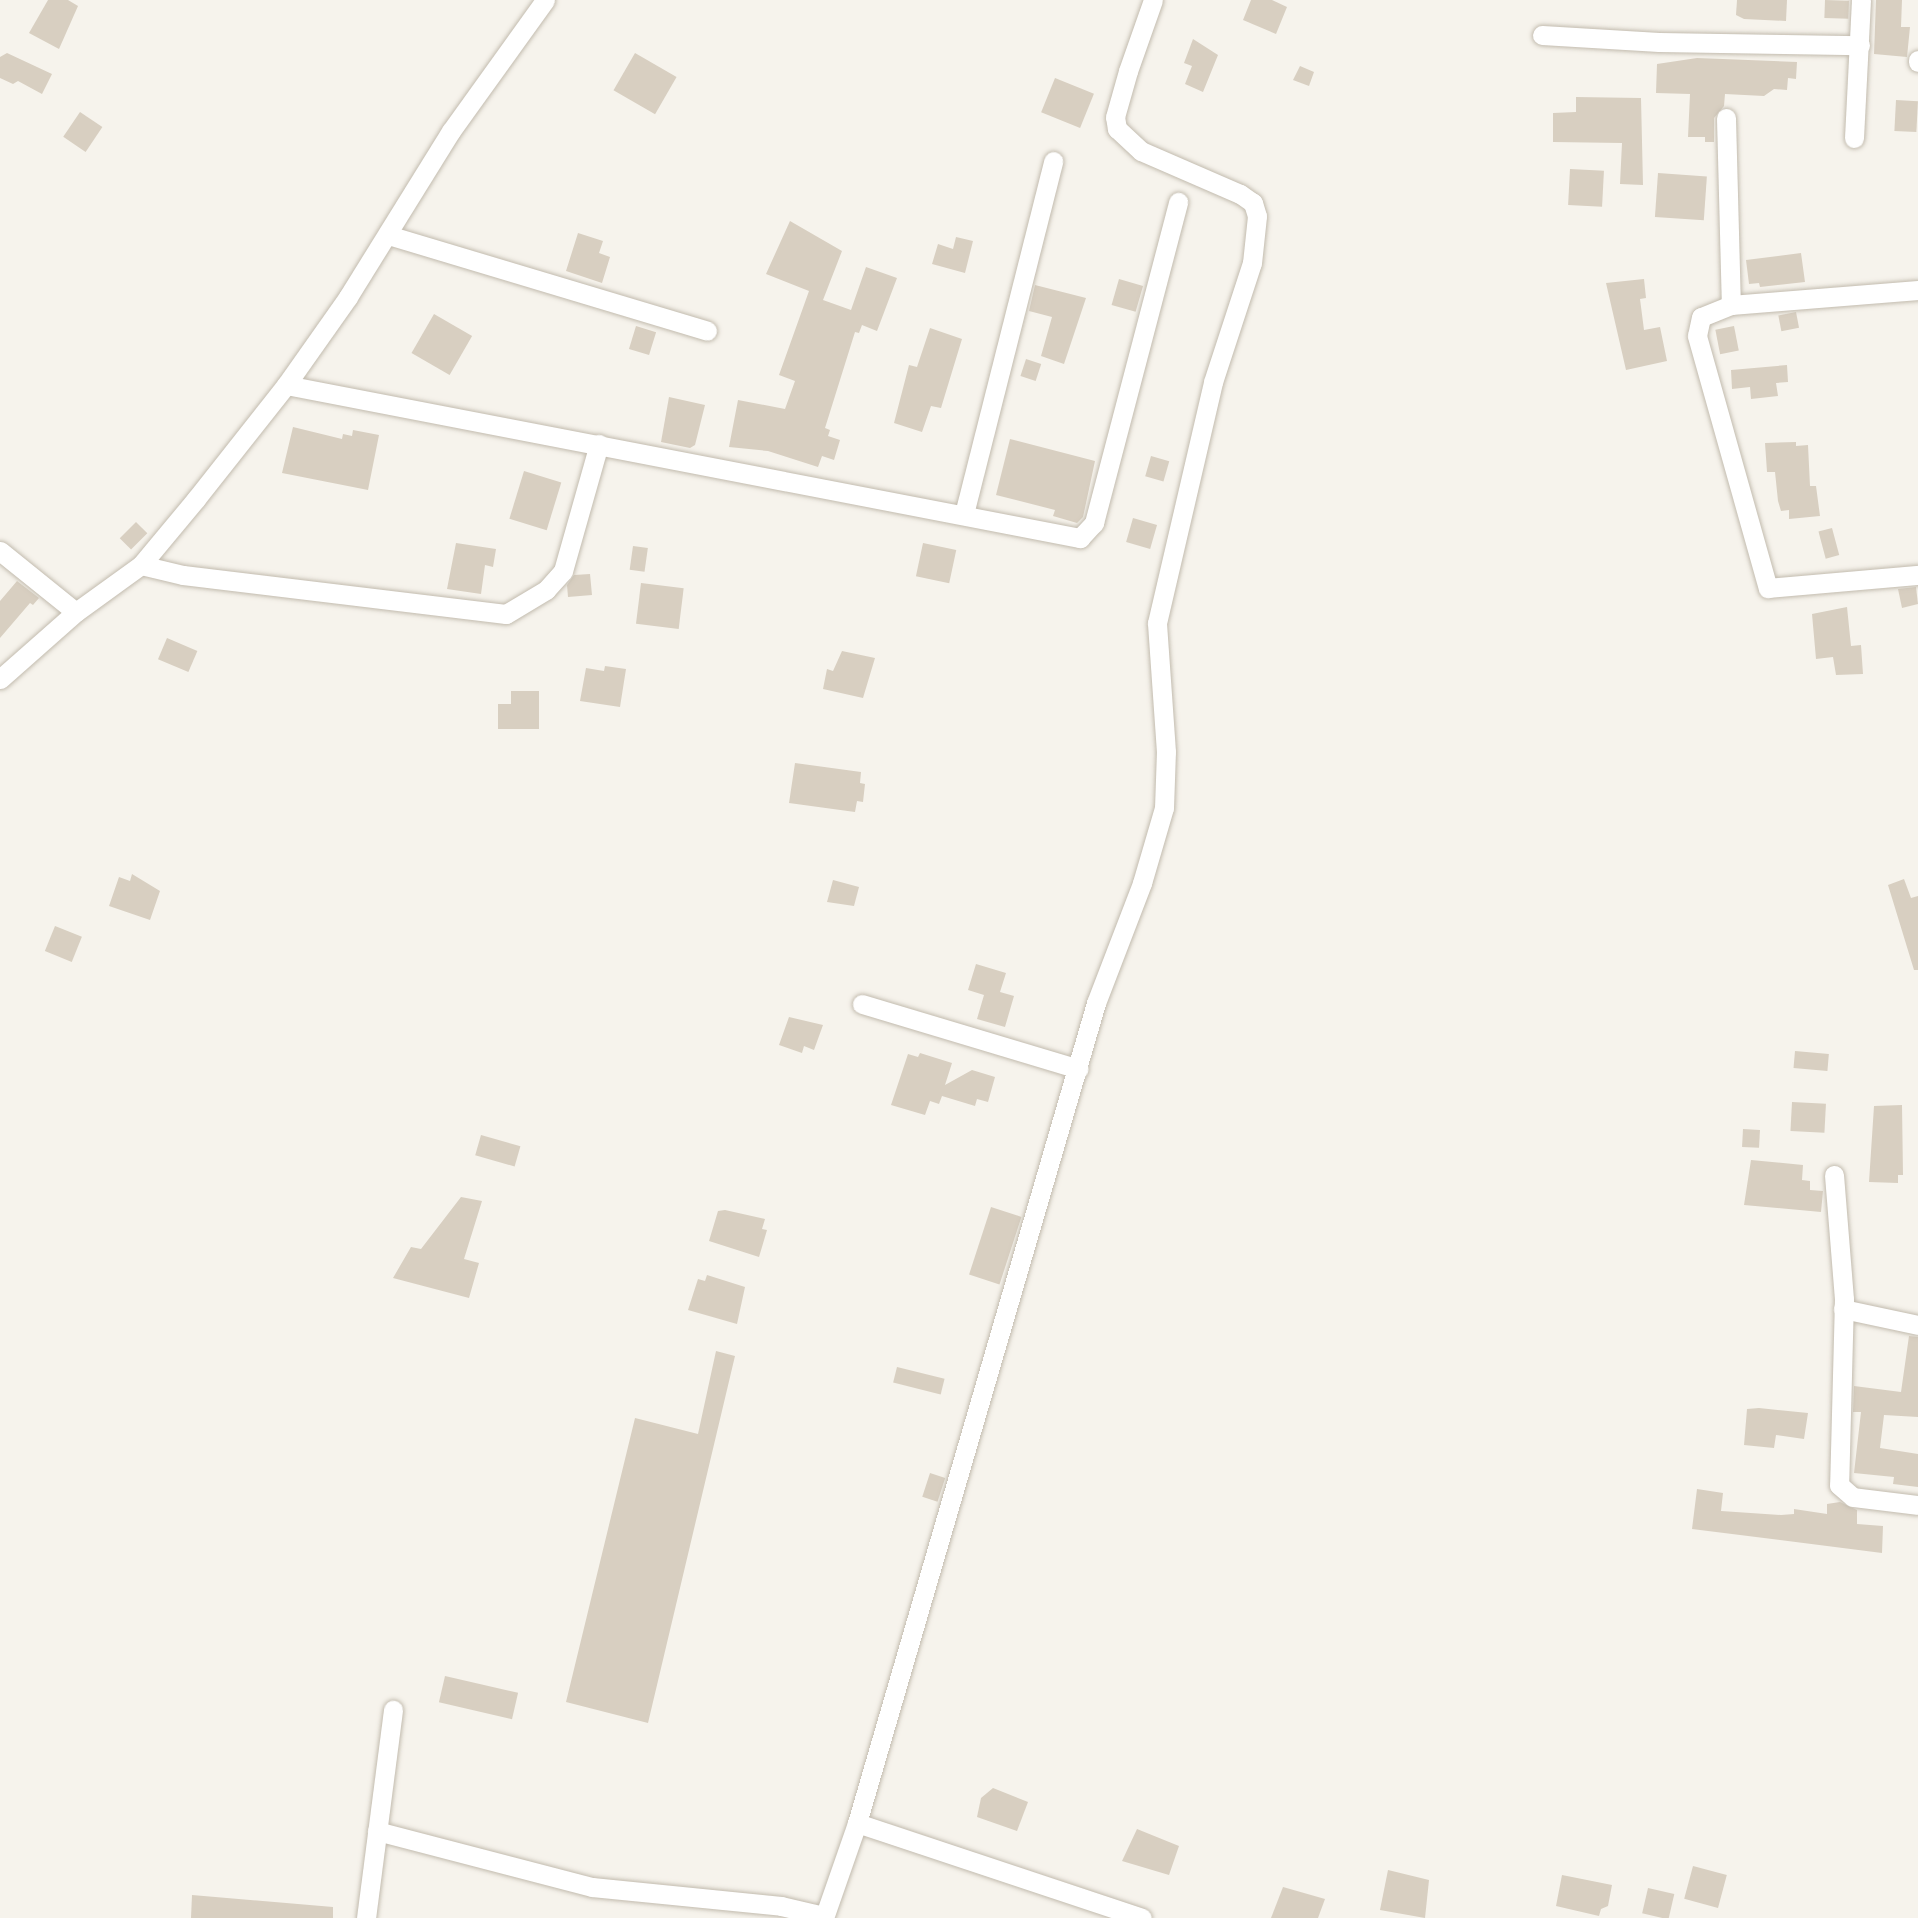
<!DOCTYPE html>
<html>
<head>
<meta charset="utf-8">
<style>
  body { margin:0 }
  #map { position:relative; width:1918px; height:1918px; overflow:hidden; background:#f6f3ec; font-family:"Asap Condensed",sans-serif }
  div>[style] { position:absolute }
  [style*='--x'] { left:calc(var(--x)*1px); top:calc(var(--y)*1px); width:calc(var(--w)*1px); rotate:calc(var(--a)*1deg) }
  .building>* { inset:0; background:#d8cfc1; transform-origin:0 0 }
  .roads { filter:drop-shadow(0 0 2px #c2bbae) drop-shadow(0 0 2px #c2bbae) }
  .street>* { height:19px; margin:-9.5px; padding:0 9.5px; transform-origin:9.5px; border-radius:9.5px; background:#fff }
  span { translate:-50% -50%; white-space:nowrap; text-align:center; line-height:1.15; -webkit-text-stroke:7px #fff; paint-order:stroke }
</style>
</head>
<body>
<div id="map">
  <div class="building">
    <i style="clip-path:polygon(48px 0,68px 0,78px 6px,59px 49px,29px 33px)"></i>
    <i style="clip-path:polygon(1251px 0,1272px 0,1287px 7px,1276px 34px,1243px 20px)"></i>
    <i style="clip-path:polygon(1737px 0,1787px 0,1786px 21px,1744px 19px,1736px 15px)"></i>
    <i style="left:1825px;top:0;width:24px;height:18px;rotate:2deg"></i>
    <i style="clip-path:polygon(1876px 0,1902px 0,1901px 27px,1910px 27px,1907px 57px,1874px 54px)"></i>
    <i style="clip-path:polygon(1193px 39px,1218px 55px,1203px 92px,1185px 84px,1192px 66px,1184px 63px)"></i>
    <i style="clip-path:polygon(7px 53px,52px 74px,42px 94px,18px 81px,13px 84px,0 78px,0 57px)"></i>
    <i style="left:635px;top:53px;width:48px;height:43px;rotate:30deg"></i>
    <i style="clip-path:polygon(1697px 58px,1797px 62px,1796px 79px,1788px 78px,1787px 90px,1774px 89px,1764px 96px,1725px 94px,1724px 106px,1714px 118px,1714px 142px,1705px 142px,1705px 137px,1688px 137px,1690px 94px,1656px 93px,1657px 64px)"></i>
    <i style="clip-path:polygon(1300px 66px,1314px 72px,1309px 86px,1293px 80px)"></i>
    <i style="left:1055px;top:78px;width:42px;height:37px;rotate:22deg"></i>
    <i style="clip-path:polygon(1576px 97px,1641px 98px,1643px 185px,1620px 184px,1622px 143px,1553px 142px,1553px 113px,1576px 112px)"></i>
    <i style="left:1896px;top:100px;width:22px;height:31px;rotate:3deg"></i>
    <i style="left:80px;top:112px;width:27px;height:30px;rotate:34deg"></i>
    <i style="left:1570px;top:169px;width:34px;height:36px;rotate:3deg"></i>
    <i style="left:1658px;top:173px;width:49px;height:44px;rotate:4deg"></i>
    <i style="clip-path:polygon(790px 221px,842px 251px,823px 300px,851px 310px,866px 267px,897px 278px,877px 331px,862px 325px,859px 333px,855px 332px,825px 428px,830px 430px,828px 436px,840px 440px,834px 460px,822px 456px,818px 467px,768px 451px,729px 447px,738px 400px,785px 409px,795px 381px,779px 375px,809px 291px,766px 274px)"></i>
    <i style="clip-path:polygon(578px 233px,603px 241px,599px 253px,610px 257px,602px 283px,566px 271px)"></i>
    <i style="clip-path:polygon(956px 237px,973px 241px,965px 273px,932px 264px,938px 244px,953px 249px)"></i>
    <i style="clip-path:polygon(1801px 253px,1805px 282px,1760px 287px,1759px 283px,1749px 284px,1746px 260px)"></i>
    <i style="left:1119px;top:279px;width:25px;height:27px;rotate:16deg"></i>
    <i style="clip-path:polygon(1644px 279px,1646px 298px,1640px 299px,1644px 330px,1660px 327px,1667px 361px,1626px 370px,1606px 283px)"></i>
    <i style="clip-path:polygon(1035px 285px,1086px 298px,1064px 364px,1041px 356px,1052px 317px,1029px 311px)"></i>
    <i style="left:1796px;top:312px;width:16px;height:18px;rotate:79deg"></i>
    <i style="left:434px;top:314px;width:44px;height:45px;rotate:30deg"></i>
    <i style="left:636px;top:326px;width:21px;height:24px;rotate:17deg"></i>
    <i style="left:1734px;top:326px;width:25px;height:19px;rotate:79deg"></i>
    <i style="clip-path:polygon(930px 328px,962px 339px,941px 408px,931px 406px,922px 432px,894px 423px,909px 365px,917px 367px)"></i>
    <i style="left:1026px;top:359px;width:16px;height:18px;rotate:18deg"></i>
    <i style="clip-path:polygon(1787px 365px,1788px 382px,1776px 383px,1778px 396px,1751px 399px,1750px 387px,1732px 389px,1731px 370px)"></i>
    <i style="clip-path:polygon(669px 397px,705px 405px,695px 445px,690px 448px,661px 442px)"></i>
    <i style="clip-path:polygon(293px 427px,342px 439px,343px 434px,352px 436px,353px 430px,379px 435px,368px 490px,282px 473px)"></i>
    <i style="clip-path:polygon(1010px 439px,1095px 461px,1083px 517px,1077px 523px,1053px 516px,1055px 510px,996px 495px)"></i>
    <i style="clip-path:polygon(1796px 442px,1796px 446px,1808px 445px,1810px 486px,1816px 486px,1820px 516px,1789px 519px,1789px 510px,1781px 511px,1778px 501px,1775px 472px,1767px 472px,1765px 443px)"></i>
    <i style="left:1151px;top:456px;width:19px;height:21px;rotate:16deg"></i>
    <i style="left:524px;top:471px;width:39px;height:50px;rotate:17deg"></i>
    <i style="left:1133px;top:518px;width:25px;height:25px;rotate:16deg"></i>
    <i style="left:136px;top:522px;width:16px;height:23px;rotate:45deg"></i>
    <i style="left:1832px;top:528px;width:28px;height:14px;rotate:75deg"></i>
    <i style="clip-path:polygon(456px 543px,496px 549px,493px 567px,485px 565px,481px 594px,447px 589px)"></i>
    <i style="left:923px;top:543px;width:34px;height:34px;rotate:12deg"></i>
    <i style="left:633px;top:546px;width:15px;height:24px;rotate:8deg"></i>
    <i style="clip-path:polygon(590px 574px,592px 595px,568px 597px,567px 585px,574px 575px)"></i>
    <i style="clip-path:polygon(17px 581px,39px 598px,33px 605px,30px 603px,0 638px,0 601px)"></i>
    <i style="left:641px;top:583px;width:43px;height:41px;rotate:7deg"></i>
    <i style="clip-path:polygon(1916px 587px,1918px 604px,1902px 608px,1898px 589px)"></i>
    <i style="clip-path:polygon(1847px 607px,1851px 646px,1861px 645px,1863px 674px,1836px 675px,1833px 657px,1816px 659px,1812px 614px)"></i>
    <i style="left:167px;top:638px;width:33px;height:23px;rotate:23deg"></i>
    <i style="clip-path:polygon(842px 651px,875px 658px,863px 698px,823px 689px,827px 669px,833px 671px)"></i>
    <i style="clip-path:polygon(605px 666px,626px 669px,620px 707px,580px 701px,586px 668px,604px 671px)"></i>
    <i style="clip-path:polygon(511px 691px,539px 691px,539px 729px,498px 729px,498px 704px,511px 704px)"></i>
    <i style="clip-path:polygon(795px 763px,861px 772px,860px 783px,865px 784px,863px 802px,857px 801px,855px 812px,789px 803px)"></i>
    <i style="clip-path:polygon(132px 874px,160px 891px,150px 920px,109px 906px,119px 877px,130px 881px)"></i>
    <i style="clip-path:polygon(1904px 879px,1911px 898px,1918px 896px,1918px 970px,1914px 970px,1888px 885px)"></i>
    <i style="clip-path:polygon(833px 880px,859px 887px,854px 906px,827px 902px)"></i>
    <i style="left:55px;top:926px;width:29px;height:27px;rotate:22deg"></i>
    <i style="clip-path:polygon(976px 964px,1006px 973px,1000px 992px,1014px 996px,1005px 1027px,977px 1019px,984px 995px,968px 990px)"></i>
    <i style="clip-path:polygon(789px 1017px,823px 1025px,814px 1050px,804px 1046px,802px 1053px,779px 1045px)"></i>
    <i style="left:1795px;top:1051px;width:34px;height:17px;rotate:5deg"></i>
    <i style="clip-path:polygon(920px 1053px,952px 1063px,945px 1085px,972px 1070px,995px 1077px,988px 1102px,977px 1099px,975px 1106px,942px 1096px,939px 1104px,930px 1101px,925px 1115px,891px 1105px,908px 1054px,918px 1057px)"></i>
    <i style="left:1792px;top:1102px;width:34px;height:29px;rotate:3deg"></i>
    <i style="clip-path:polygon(1902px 1105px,1903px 1175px,1898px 1175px,1898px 1183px,1869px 1182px,1874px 1106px)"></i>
    <i style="left:1743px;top:1129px;width:17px;height:18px;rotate:3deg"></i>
    <i style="left:481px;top:1135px;width:41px;height:21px;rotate:16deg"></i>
    <i style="clip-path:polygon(1751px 1160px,1803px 1165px,1802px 1180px,1810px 1181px,1810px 1190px,1823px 1191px,1821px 1212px,1744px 1205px)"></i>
    <i style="clip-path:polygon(461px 1197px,482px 1201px,464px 1259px,479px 1263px,469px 1298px,393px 1278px,411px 1247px,421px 1249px)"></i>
    <i style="left:991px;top:1207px;width:32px;height:71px;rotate:18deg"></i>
    <i style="clip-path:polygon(725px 1210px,765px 1219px,762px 1229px,767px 1230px,759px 1257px,709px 1241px,718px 1211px)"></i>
    <i style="clip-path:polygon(707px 1275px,745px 1287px,737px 1324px,688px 1310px,698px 1279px,705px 1281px)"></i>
    <i style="clip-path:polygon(1909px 1336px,1918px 1337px,1918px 1417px,1884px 1415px,1880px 1448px,1918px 1454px,1918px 1487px,1893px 1484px,1894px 1477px,1854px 1473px,1861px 1412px,1853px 1412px,1854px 1386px,1901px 1392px)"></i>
    <i style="clip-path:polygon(716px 1351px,735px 1356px,648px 1723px,566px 1702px,635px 1418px,698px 1434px)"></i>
    <i style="left:897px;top:1367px;width:49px;height:16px;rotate:14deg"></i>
    <i style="clip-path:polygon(1759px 1408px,1808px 1413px,1804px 1439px,1776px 1435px,1774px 1448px,1744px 1445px,1747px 1409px)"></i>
    <i style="left:930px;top:1473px;width:16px;height:25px;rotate:18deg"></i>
    <i style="clip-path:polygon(1697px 1489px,1723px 1493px,1721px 1511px,1781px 1515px,1794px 1514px,1794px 1509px,1827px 1514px,1827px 1504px,1840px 1502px,1857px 1510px,1857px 1524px,1883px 1526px,1882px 1553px,1692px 1529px)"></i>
    <i style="left:445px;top:1676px;width:75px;height:27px;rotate:13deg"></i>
    <i style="clip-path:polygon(993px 1788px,1028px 1802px,1017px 1831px,977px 1817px,981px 1798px)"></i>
    <i style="clip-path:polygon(1137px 1829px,1179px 1846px,1169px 1875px,1122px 1861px)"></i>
    <i style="left:1693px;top:1866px;width:35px;height:34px;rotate:15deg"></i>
    <i style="clip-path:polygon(1388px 1870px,1429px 1880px,1425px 1918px,1380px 1910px)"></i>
    <i style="clip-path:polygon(1562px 1875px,1612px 1885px,1608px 1906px,1601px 1909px,1599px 1916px,1556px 1906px)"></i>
    <i style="clip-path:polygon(1283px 1887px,1325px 1899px,1318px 1918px,1271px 1918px)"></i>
    <i style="left:1648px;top:1888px;width:27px;height:26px;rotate:13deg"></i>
    <i style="clip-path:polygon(192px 1895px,333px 1907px,333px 1918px,191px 1918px)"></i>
  </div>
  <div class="roads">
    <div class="street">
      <i style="--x:1542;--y:35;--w:117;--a:3.4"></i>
      <i style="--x:1659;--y:42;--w:201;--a:0.9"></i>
      <i style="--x:1918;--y:62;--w:2;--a:-90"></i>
      <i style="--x:1726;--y:118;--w:187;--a:88.5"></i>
      <i style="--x:1854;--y:138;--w:138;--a:-87.1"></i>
      <i style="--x:388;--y:235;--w:333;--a:16.7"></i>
      <i style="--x:1918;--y:290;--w:188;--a:175.4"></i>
      <i style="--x:1731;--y:305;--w:32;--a:158"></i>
      <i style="--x:1701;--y:317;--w:19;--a:102"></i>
      <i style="--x:1697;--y:336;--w:262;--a:74.3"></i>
      <i style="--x:1768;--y:588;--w:151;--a:-5"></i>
      <i style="--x:286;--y:385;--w:809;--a:10.91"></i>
      <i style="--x:1080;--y:538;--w:21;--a:-47"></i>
      <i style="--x:1094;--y:523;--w:332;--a:-75.3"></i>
      <i style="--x:964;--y:514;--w:364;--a:-75.8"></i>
      <i style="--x:0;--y:551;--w:97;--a:38.8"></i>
      <i style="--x:141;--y:565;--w:43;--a:13.4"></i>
      <i style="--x:183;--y:575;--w:325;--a:6.9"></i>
      <i style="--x:506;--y:614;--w:47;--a:-31"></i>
      <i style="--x:546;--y:590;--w:25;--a:-48"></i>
      <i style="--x:563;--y:571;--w:132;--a:-74.2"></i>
      <i style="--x:0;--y:679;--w:101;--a:-41.4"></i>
      <i style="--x:76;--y:612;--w:80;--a:-35.9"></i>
      <i style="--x:141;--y:565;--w:86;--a:-50.2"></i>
      <i style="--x:196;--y:499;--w:145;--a:-51.7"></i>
      <i style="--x:286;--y:385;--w:108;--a:-54.8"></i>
      <i style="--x:348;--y:297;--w:195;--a:-58.2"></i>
      <i style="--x:451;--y:131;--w:161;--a:-54.3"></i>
      <i style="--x:862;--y:1004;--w:226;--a:16.7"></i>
      <i style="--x:1834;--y:1175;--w:124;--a:85.4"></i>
      <i style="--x:1844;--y:1299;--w:186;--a:91.5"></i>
      <i style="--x:1839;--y:1485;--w:18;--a:41"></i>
      <i style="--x:1853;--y:1497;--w:65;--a:7"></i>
      <i style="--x:1843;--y:1309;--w:77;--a:12"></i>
      <i style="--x:857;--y:1823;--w:300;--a:18.4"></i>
      <i style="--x:377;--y:1831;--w:222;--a:14.6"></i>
      <i style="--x:592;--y:1887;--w:190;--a:5.7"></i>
      <i style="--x:781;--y:1906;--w:44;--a:13.1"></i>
      <i style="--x:366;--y:1918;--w:210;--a:-82.6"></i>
      <i style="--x:824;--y:1918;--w:101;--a:-70.8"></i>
      <i style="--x:857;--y:1823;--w:854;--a:-73.75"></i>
      <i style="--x:1096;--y:1003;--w:129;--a:-69"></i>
      <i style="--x:1142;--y:883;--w:78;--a:-73.7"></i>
      <i style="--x:1164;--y:808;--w:56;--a:-88"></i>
      <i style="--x:1166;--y:752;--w:129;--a:-94"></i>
      <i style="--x:1157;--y:623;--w:247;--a:-76.9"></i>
      <i style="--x:1213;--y:382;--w:125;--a:-71.9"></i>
      <i style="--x:1252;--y:263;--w:47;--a:-83.9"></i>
      <i style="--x:1257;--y:216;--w:14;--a:-107"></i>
      <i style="--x:1253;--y:203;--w:16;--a:-145"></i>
      <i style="--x:1240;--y:194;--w:108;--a:-156.5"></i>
      <i style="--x:1141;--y:151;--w:33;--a:-137"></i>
      <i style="--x:1117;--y:129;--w:12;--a:-99"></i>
      <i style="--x:1115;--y:117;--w:48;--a:-74.2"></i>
      <i style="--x:1128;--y:71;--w:75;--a:-70.6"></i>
    </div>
  </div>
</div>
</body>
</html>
